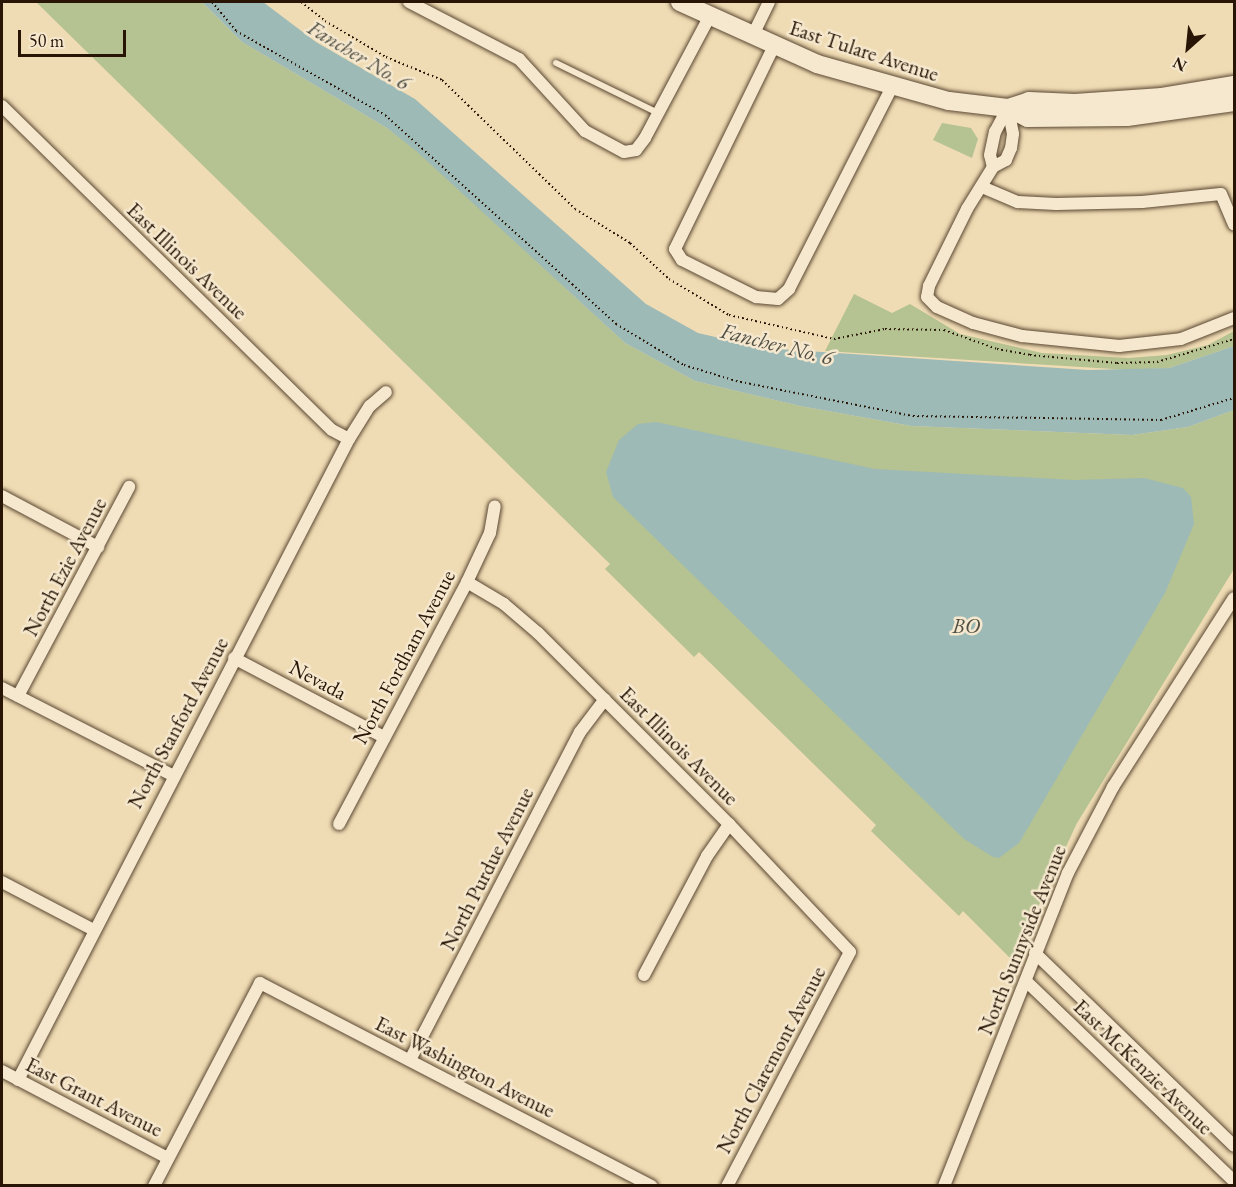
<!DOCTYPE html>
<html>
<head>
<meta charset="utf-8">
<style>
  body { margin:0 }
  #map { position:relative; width:1236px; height:1187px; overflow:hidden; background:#f0dcb4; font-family:"EB Garamond",serif }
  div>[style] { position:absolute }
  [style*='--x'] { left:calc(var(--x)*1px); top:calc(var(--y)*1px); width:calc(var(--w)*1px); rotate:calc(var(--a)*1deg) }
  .green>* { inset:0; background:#b5c291 }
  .water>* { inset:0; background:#9dbab6 }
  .path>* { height:2px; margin-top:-1px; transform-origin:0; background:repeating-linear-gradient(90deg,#281506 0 1.5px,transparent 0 4.5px) }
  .roads { filter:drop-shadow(0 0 2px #5a4732) drop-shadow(0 0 2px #5a4732) }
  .lane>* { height:6px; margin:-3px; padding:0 3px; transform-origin:3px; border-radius:3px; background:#f5e8ce }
  .street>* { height:12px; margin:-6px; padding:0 6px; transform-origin:6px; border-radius:6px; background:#f5e8ce }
  .secondary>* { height:18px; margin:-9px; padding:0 9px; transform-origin:9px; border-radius:9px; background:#f5e8ce }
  span { translate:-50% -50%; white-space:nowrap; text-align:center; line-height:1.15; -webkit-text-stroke:5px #f5e8ce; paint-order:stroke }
  .street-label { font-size:21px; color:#281506 }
  .water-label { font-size:22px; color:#514f44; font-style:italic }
  .frame { position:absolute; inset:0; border:3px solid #281506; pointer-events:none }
  .north { position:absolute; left:1158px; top:18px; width:60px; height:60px; -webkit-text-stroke:4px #f5e8ce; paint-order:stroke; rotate:207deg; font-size:16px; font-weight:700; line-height:24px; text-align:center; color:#281506 }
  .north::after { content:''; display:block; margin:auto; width:21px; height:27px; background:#281506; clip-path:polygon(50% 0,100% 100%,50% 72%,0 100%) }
  .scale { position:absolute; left:18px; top:30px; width:108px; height:27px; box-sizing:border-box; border:3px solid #281506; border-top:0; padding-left:8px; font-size:18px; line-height:21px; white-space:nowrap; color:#281506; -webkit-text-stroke:4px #f5e8ce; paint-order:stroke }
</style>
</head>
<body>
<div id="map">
  <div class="green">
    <i style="clip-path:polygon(36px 2px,202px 2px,242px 42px,387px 128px,416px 150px,625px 343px,695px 381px,800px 406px,911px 426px,1132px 435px,1188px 427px,1234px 410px,1234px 569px,1077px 823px,1013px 961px,963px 911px,959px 916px,871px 831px,876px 825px,699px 652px,694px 657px,605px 569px,610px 564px)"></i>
    <i style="clip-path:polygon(942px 123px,971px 128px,978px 139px,972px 158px,933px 140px)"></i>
    <i style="clip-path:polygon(854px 294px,892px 313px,910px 304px,960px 334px,1042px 353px,1128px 358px,1167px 355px,1208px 345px,1234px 331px,1234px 346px,1169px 368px,1130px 370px,825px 351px)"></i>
  </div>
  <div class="water">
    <i style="clip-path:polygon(202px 2px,263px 2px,316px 42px,415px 99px,646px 304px,698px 333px,763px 348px,1088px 370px,1169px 368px,1234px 346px,1234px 410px,1188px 427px,1132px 435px,911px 426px,800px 406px,695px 381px,625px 343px,415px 150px,387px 128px,242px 42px)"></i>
    <i style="clip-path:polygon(656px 422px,875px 469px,1074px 480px,1144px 478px,1183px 488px,1191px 497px,1194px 524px,1165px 593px,1019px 843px,999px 858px,993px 857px,964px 839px,613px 497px,606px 472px,619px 440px,638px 424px)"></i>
  </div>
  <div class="path">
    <i style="--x:212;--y:2;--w:38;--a:50"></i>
    <i style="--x:236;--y:31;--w:171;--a:29.4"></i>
    <i style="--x:385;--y:115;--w:312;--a:42.1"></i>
    <i style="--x:616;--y:324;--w:79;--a:31.1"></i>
    <i style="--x:684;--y:365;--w:54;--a:17.1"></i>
    <i style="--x:736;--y:381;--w:180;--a:11.2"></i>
    <i style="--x:913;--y:416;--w:248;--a:0.9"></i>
    <i style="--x:1161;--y:420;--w:76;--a:-16.8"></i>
    <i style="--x:301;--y:2;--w:31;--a:38"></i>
    <i style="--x:325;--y:21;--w:71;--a:30.5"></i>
    <i style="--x:386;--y:57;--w:61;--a:22.3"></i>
    <i style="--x:442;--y:80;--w:185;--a:44.1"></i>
    <i style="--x:575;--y:209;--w:65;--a:31.7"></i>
    <i style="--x:630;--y:243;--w:53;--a:42.7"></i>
    <i style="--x:669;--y:279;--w:70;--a:31"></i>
    <i style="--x:729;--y:315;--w:108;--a:12.9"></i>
    <i style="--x:834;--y:339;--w:52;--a:-11.1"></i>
    <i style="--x:885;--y:329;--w:59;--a:1"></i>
    <i style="--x:944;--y:330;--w:56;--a:19.7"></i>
    <i style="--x:997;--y:349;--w:34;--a:10"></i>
    <i style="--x:1030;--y:355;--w:87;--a:5.3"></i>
    <i style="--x:1117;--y:363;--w:40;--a:-1.4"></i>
    <i style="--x:1157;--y:362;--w:80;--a:-16.6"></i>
  </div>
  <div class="roads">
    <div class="lane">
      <i style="--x:556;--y:63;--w:114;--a:26.1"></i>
    </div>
    <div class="street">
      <i style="--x:409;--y:2;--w:124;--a:27.4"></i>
      <i style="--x:519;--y:59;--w:98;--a:47.5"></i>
      <i style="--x:585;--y:131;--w:44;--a:28.3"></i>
      <i style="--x:624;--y:152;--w:12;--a:-9"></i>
      <i style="--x:636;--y:150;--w:15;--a:-53"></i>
      <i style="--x:645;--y:138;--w:138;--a:-62"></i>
      <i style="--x:752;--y:37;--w:39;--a:-64"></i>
      <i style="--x:774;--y:46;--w:226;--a:116"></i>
      <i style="--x:675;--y:249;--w:13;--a:58"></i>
      <i style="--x:682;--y:260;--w:83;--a:26.6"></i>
      <i style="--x:756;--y:297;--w:22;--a:5"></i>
      <i style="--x:778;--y:299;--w:15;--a:-42"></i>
      <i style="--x:789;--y:289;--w:227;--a:-63"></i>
      <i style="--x:2;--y:106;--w:462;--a:44.5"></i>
      <i style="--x:332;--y:430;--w:19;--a:28"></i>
      <i style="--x:1008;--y:108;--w:26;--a:79"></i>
      <i style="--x:1013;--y:134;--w:14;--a:98"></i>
      <i style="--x:1011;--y:148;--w:13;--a:113"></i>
      <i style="--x:1006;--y:160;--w:15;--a:152"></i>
      <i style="--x:993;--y:167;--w:49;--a:121.8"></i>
      <i style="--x:967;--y:209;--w:86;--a:116.3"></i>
      <i style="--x:929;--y:286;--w:11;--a:100"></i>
      <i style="--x:927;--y:297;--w:14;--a:45"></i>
      <i style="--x:937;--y:307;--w:39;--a:24"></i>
      <i style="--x:973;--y:323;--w:51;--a:14.9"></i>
      <i style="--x:1022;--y:336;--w:98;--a:5.9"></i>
      <i style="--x:1119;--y:346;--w:62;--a:-6.4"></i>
      <i style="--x:1181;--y:339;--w:57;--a:-21.6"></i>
      <i style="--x:993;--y:167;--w:12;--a:-104"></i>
      <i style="--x:990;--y:155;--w:24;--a:-78"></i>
      <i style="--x:995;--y:132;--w:27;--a:-62"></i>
      <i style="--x:982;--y:187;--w:39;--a:23"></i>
      <i style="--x:1018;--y:202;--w:38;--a:3"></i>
      <i style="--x:1056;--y:204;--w:86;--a:-1.3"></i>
      <i style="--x:1142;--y:202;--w:79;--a:-5.8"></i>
      <i style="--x:1221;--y:194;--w:33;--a:67"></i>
      <i style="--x:2;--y:496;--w:109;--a:28"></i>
      <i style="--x:467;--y:582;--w:43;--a:30.7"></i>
      <i style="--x:504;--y:604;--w:45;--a:40.5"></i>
      <i style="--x:538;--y:633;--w:270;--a:45"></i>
      <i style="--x:729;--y:824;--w:176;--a:46.6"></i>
      <i style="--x:850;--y:952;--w:264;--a:117.7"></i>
      <i style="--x:234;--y:658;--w:170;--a:27.8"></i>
      <i style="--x:2;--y:688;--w:191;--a:27.1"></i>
      <i style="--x:18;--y:696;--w:237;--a:-62"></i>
      <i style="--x:339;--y:824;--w:274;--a:-62.1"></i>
      <i style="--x:467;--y:582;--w:54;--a:-64.9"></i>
      <i style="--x:490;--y:533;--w:27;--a:-80"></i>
      <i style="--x:2;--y:882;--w:104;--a:27.6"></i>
      <i style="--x:1035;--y:953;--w:277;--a:44.1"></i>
      <i style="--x:644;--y:975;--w:135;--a:-62.1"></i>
      <i style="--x:707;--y:856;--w:39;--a:-55"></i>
      <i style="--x:1026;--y:981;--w:289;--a:43.9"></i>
      <i style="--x:410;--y:1060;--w:369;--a:-62.6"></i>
      <i style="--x:580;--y:732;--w:41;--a:-52.9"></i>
      <i style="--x:2;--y:1071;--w:187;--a:27.7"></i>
      <i style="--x:18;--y:1080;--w:721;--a:-62.69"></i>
      <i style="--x:349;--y:439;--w:39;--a:-58"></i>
      <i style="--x:370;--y:406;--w:21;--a:-41"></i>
      <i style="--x:154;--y:1186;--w:229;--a:-62.4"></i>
      <i style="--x:260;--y:983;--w:441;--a:27.4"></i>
      <i style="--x:944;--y:1186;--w:337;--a:-68.4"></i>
      <i style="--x:1068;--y:873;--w:97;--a:-62.4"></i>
      <i style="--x:1113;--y:787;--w:224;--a:-57.4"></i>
    </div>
    <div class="secondary">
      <i style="--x:680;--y:2;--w:150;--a:24.3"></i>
      <i style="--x:817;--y:64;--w:137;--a:15.7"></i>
      <i style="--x:949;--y:101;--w:59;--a:6.8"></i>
      <i style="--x:1008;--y:108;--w:22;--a:27"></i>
      <i style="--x:1028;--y:118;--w:99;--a:-0.6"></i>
      <i style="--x:1127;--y:117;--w:108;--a:-8"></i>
      <i style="--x:1008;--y:108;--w:22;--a:-18"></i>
      <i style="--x:1029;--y:101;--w:46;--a:2.5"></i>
      <i style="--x:1075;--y:103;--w:87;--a:-3.9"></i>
      <i style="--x:1162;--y:97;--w:73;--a:-9.5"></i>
    </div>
  </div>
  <div class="street-label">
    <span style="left:864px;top:51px;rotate:18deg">East Tulare Avenue</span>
    <span style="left:187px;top:261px;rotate:44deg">East Illinois Avenue</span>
    <span style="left:65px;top:567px;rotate:-62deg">North Ezie Avenue</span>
    <span style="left:404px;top:657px;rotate:-62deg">North Fordham Avenue</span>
    <span style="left:318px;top:680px;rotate:28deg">Nevada</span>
    <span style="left:178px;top:723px;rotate:-62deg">North Stanford Avenue</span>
    <span style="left:679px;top:746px;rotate:45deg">East Illinois Avenue</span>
    <span style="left:487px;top:869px;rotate:-63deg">North Purdue Avenue</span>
    <span style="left:1022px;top:940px;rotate:-68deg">North Sunnyside Avenue</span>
    <span style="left:771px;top:1060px;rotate:-62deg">North Claremont Avenue</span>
    <span style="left:465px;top:1067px;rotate:27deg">East Washington Avenue</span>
    <span style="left:1143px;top:1067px;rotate:44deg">East McKenzie Avenue</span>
    <span style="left:94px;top:1097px;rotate:27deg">East Grant Avenue</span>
  </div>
  <div class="water-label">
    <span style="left:359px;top:55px;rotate:31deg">Fancher No. 6</span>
    <span style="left:777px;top:344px;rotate:14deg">Fancher No. 6</span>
    <span style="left:966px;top:626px">BO</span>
  </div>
  <div class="frame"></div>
  <div class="north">N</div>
  <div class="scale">50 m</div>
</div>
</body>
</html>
